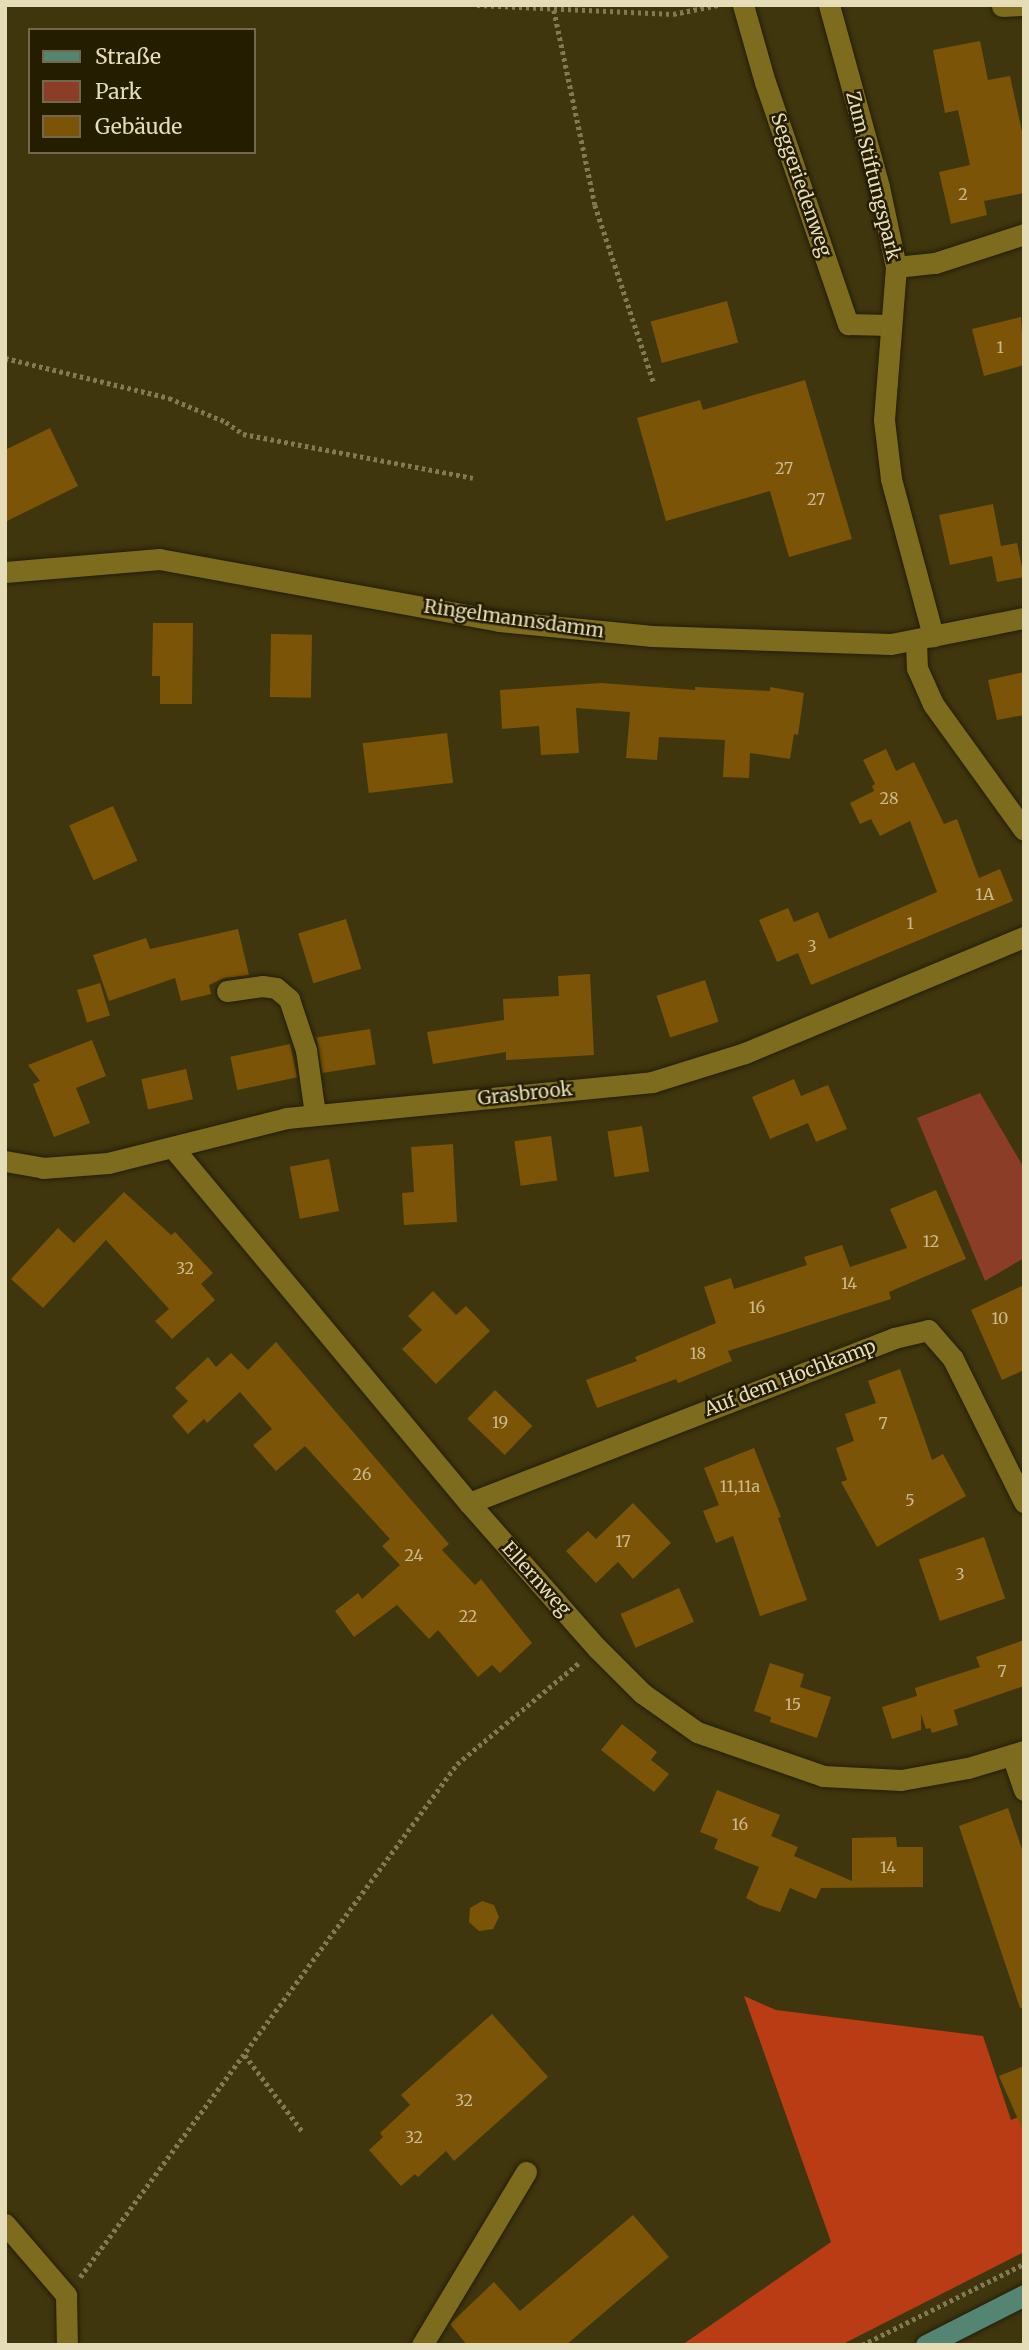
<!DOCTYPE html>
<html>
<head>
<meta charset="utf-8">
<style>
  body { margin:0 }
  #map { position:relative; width:1029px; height:2350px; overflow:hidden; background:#3f360e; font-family:Merriweather,serif }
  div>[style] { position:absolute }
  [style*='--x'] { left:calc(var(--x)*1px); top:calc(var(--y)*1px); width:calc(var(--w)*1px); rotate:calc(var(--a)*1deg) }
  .green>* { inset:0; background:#8c3d27 }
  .forest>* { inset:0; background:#ba3c15 }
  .building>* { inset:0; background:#7b5407; transform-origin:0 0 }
  .path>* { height:4.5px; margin-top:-2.25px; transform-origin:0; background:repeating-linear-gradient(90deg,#837a54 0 3.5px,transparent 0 7px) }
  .roads { filter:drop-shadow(0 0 2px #231e06) drop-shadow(0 0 2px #231e06) }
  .minor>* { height:21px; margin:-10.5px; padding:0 10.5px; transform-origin:10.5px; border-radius:10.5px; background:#7d6c1e }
  .major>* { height:21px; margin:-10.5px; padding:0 10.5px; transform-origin:10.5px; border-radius:10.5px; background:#548573 }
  span { translate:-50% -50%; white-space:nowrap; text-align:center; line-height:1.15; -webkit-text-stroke:5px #251d00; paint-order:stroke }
  .number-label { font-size:16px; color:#caba8c }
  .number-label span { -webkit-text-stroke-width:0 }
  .street-label { font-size:19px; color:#e5dcb8 }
  .frame { position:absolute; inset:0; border:7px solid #e5dcb8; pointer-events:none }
  .legend { position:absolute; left:28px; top:28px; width:228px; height:126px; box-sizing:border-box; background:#251d00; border:2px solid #72694a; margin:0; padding:9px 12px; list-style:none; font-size:21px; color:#e5dcb8 }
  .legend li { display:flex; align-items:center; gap:14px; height:35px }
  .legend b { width:35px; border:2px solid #72694a }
</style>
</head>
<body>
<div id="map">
  <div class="green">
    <i style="clip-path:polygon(980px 1093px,1024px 1168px,1024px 1258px,985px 1281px,917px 1118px)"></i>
  </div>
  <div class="forest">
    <i style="clip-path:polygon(744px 1996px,776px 2010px,983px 2036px,1011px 2120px,1024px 2115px,1024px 2252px,841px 2345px,682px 2345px,831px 2242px)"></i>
  </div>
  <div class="building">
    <i style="clip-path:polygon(980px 41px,988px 80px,1010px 76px,1024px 141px,1024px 193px,984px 201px,987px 215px,951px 224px,939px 172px,970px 165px,958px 110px,945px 113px,933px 50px)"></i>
    <i style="left:727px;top:301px;width:43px;height:79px;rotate:75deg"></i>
    <i style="clip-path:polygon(1021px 317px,1024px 365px,984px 376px,972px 329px)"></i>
    <i style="clip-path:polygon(805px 380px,852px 539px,789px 557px,770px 491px,666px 521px,637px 418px,700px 400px,703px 410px)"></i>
    <i style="clip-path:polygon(50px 428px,78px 486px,5px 522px,5px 450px)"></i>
    <i style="clip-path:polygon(993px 504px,1001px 546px,1017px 543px,1024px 577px,997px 582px,992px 556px,950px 565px,939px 515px)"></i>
    <i style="clip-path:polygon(153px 623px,193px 623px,192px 704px,160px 704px,160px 676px,152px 676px)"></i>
    <i style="left:271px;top:634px;width:41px;height:63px;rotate:1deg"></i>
    <i style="clip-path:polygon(1024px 672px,1024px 715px,997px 720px,988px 680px)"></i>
    <i style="clip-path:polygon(601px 683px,695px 690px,695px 687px,770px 691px,770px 687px,804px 693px,798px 735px,794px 734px,790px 759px,750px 753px,749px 778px,723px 777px,725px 740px,659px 737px,657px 760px,626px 758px,630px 712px,576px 708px,579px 753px,541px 755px,539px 726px,502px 729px,500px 690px)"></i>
    <i style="left:447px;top:733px;width:50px;height:85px;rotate:83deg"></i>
    <i style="clip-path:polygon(886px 749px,896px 771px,914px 762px,944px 824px,957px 819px,979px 878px,1000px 869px,1013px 901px,811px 985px,798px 953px,777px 962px,759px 920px,788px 908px,794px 922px,818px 912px,829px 939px,937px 892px,910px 821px,880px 836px,871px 819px,860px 824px,850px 803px,874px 791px,872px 786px,875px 784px,863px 760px)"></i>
    <i style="left:113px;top:806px;width:60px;height:48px;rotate:66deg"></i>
    <i style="left:346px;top:919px;width:52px;height:50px;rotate:73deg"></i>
    <i style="clip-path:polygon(238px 929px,249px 975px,224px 978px,209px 985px,211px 994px,181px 1001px,175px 978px,109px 1001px,93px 955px,146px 938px,150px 949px)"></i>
    <i style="clip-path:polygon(590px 974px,594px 1055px,506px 1060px,506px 1052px,433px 1064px,427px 1032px,504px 1020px,503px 999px,559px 996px,558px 976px)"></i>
    <i style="left:705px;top:980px;width:44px;height:51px;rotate:72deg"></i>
    <i style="left:100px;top:983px;width:34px;height:24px;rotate:73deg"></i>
    <i style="left:370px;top:1029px;width:36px;height:54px;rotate:81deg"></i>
    <i style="clip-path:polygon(92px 1040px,106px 1076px,76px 1088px,90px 1123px,54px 1137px,33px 1084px,40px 1081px,28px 1065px)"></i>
    <i style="left:290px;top:1044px;width:34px;height:61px;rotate:78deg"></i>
    <i style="left:186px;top:1069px;width:31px;height:46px;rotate:77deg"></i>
    <i style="clip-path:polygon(794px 1079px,801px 1096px,828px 1085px,847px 1129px,816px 1142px,808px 1123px,770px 1139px,752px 1097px)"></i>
    <i style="left:642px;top:1126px;width:46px;height:35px;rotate:81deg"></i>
    <i style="left:551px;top:1136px;width:45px;height:37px;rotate:82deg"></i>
    <i style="clip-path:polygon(453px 1144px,457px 1222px,404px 1225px,402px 1193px,414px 1192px,411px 1147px)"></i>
    <i style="left:329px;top:1159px;width:53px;height:40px;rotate:79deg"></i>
    <i style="clip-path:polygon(936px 1190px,966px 1259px,889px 1292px,891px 1299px,728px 1351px,732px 1361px,678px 1383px,676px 1379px,597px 1408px,586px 1380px,637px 1361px,635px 1357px,716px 1323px,704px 1287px,731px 1278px,734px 1289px,807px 1265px,804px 1257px,842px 1245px,850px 1267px,907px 1248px,890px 1209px)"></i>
    <i style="clip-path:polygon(124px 1192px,171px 1235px,175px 1232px,213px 1273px,201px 1284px,215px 1300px,172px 1339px,155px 1321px,169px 1309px,106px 1240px,43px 1308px,11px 1279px,58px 1228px,74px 1243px)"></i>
    <i style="clip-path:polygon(1024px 1285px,1024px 1370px,1002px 1380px,971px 1310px)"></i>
    <i style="clip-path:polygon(433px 1291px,456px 1315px,466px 1306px,490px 1331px,436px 1384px,402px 1349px,422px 1330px,408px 1316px)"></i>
    <i style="clip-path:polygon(276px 1342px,449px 1544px,442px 1550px,475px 1585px,481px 1579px,532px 1643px,500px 1673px,492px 1665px,478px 1677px,438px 1630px,429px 1639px,397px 1605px,354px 1637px,335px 1611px,358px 1593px,362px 1599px,400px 1565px,382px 1546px,390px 1539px,305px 1446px,276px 1471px,253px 1445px,272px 1429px,240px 1392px,207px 1423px,204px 1419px,188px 1434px,172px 1416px,188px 1401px,175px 1388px,208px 1357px,216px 1367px,231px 1353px,248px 1370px)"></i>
    <i style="clip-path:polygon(900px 1369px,932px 1460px,943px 1454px,966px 1496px,877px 1547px,841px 1482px,847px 1480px,836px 1448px,854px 1441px,845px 1414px,876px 1403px,868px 1381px)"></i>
    <i style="left:495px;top:1390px;width:52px;height:40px;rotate:44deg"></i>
    <i style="clip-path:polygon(754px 1448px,781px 1517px,778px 1518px,807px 1600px,760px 1616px,733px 1536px,716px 1543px,703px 1511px,719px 1505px,704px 1468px)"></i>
    <i style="clip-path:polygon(633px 1503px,671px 1543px,633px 1579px,618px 1562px,596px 1583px,566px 1551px,588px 1531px,596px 1539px)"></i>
    <i style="left:984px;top:1537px;width:65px;height:69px;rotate:71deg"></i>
    <i style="left:679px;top:1588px;width:37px;height:64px;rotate:66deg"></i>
    <i style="clip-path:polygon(1024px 1640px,1024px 1686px,954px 1710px,958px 1725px,932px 1733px,930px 1728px,926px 1729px,921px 1714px,921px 1730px,892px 1739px,882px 1707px,917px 1696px,915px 1688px,980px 1667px,976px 1657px)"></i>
    <i style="clip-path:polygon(770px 1663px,804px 1674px,800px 1687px,831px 1697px,817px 1738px,770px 1722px,771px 1717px,754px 1711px)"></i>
    <i style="clip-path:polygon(622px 1724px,657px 1752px,651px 1760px,669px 1774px,654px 1792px,601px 1750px)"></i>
    <i style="clip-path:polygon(717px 1790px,780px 1815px,771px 1836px,798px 1847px,794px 1856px,852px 1881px,852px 1838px,896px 1837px,897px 1847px,923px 1847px,923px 1887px,821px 1888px,816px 1899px,790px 1888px,780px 1912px,759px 1905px,746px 1898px,759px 1867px,714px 1849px,718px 1839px,700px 1832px)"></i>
    <i style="clip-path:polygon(1008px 1808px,1024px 1855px,1024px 2007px,1020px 2008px,959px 1826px)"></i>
    <i style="clip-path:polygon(482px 1901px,494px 1905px,499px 1917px,493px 1929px,479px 1931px,469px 1922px,470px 1908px)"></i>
    <i style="clip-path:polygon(492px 2014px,548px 2077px,454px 2161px,446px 2151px,418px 2177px,415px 2174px,401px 2186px,369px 2150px,383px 2137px,380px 2133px,410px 2105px,401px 2095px)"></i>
    <i style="clip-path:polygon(1024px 2066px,1024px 2133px,999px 2076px)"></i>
    <i style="clip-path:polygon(633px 2215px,669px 2257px,566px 2345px,467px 2345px,450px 2324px,494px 2282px,520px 2311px)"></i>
  </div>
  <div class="path">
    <i style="--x:477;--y:5;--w:196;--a:2.6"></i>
    <i style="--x:673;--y:14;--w:46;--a:-11.3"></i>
    <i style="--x:554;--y:10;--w:199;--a:78.1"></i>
    <i style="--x:595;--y:205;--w:188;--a:71.7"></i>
    <i style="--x:5;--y:358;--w:169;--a:13.7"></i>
    <i style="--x:169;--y:398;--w:62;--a:22.8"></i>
    <i style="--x:226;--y:422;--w:21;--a:35"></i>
    <i style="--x:243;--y:434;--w:234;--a:10.8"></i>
    <i style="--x:245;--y:2055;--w:95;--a:53.1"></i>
    <i style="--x:80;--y:2277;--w:637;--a:-53.69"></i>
    <i style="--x:457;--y:1764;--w:160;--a:-39.7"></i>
    <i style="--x:862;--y:2345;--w:181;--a:-26.6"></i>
  </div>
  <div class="roads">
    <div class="minor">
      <i style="--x:743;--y:5;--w:80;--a:74.1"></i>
      <i style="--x:765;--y:82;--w:256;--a:71.1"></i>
      <i style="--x:848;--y:324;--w:42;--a:1.4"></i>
      <i style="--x:829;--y:5;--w:189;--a:74.6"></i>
      <i style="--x:879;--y:187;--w:82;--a:78"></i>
      <i style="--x:896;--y:267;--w:153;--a:94.5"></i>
      <i style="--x:884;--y:420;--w:59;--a:83.2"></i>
      <i style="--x:891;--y:479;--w:163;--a:75"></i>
      <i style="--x:1002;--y:6;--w:18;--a:-3"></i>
      <i style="--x:896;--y:267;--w:39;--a:-6"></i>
      <i style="--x:935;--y:263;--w:94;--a:-18"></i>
      <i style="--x:5;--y:572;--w:155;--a:-4.8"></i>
      <i style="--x:159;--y:559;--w:346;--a:10.3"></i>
      <i style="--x:499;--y:621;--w:154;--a:5.6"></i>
      <i style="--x:652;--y:636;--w:239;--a:1.9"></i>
      <i style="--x:891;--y:644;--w:136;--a:-11.1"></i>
      <i style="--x:916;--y:641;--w:27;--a:88"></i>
      <i style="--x:917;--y:668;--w:39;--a:66"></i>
      <i style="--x:933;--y:704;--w:155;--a:54.2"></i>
      <i style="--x:227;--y:991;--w:35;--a:-8"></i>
      <i style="--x:262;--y:986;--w:14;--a:8"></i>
      <i style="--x:276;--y:988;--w:17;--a:40"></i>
      <i style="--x:289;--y:999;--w:54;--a:71.6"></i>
      <i style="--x:306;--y:1050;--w:65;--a:82"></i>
      <i style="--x:174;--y:1149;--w:461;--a:50.2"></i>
      <i style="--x:469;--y:1503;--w:193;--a:48.6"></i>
      <i style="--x:597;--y:1648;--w:64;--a:45"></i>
      <i style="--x:642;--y:1693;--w:67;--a:35.3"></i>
      <i style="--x:697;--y:1732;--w:133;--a:19.2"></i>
      <i style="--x:823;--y:1776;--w:78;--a:2.9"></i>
      <i style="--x:901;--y:1780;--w:68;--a:-10.2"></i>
      <i style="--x:968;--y:1768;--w:59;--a:-16.9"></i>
      <i style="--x:5;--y:1161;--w:39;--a:10"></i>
      <i style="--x:43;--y:1168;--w:65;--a:-4.4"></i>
      <i style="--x:108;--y:1163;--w:185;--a:-14.1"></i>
      <i style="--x:287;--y:1118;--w:367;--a:-5.6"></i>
      <i style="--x:652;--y:1082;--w:97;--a:-17.3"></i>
      <i style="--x:745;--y:1053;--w:302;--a:-22.6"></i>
      <i style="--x:469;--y:1503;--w:456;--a:-21.2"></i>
      <i style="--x:894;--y:1338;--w:35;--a:-13"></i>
      <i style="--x:928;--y:1330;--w:38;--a:49"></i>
      <i style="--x:953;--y:1359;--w:160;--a:63.6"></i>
      <i style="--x:1012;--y:1755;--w:37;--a:71"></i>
      <i style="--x:5;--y:2224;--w:94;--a:49.3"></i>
      <i style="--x:66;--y:2295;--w:50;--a:88.9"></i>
      <i style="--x:422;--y:2345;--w:202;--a:-59"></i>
    </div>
    <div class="major">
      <i style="--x:926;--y:2345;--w:110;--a:-27"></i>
    </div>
  </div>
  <div class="number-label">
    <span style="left:963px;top:194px">2</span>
    <span style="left:1000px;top:347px">1</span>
    <span style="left:784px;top:468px">27</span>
    <span style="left:816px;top:499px">27</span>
    <span style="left:889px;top:798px">28</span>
    <span style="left:985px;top:894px">1A</span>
    <span style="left:910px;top:923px">1</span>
    <span style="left:812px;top:946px">3</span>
    <span style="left:931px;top:1241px">12</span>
    <span style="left:185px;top:1268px">32</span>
    <span style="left:849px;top:1283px">14</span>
    <span style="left:757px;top:1307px">16</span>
    <span style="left:1000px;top:1318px">10</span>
    <span style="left:698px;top:1353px">18</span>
    <span style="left:500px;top:1422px">19</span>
    <span style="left:883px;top:1423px">7</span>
    <span style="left:362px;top:1474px">26</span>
    <span style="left:740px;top:1486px">11,11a</span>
    <span style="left:910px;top:1500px">5</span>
    <span style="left:623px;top:1541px">17</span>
    <span style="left:414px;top:1555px">24</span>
    <span style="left:960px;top:1574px">3</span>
    <span style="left:468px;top:1616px">22</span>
    <span style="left:1002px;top:1671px">7</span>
    <span style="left:793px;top:1704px">15</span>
    <span style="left:740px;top:1824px">16</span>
    <span style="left:888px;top:1867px">14</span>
    <span style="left:464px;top:2100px">32</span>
    <span style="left:414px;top:2137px">32</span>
  </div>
  <div class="street-label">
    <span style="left:873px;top:176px;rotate:76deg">Zum Stiftungspark</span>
    <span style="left:801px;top:185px;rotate:71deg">Seggeriedenweg</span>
    <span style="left:514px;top:619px;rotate:8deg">Ringelmannsdamm</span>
    <span style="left:525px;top:1094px;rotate:-6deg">Grasbrook</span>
    <span style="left:790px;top:1378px;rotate:-21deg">Auf dem Hochkamp</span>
    <span style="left:536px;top:1579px;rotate:48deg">Ellernweg</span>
  </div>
  <div class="frame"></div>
  <ul class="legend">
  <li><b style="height:9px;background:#548573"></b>Straße</li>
  <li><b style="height:19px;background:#8c3d27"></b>Park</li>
  <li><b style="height:19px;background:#7b5407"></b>Gebäude</li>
  </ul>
</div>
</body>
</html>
